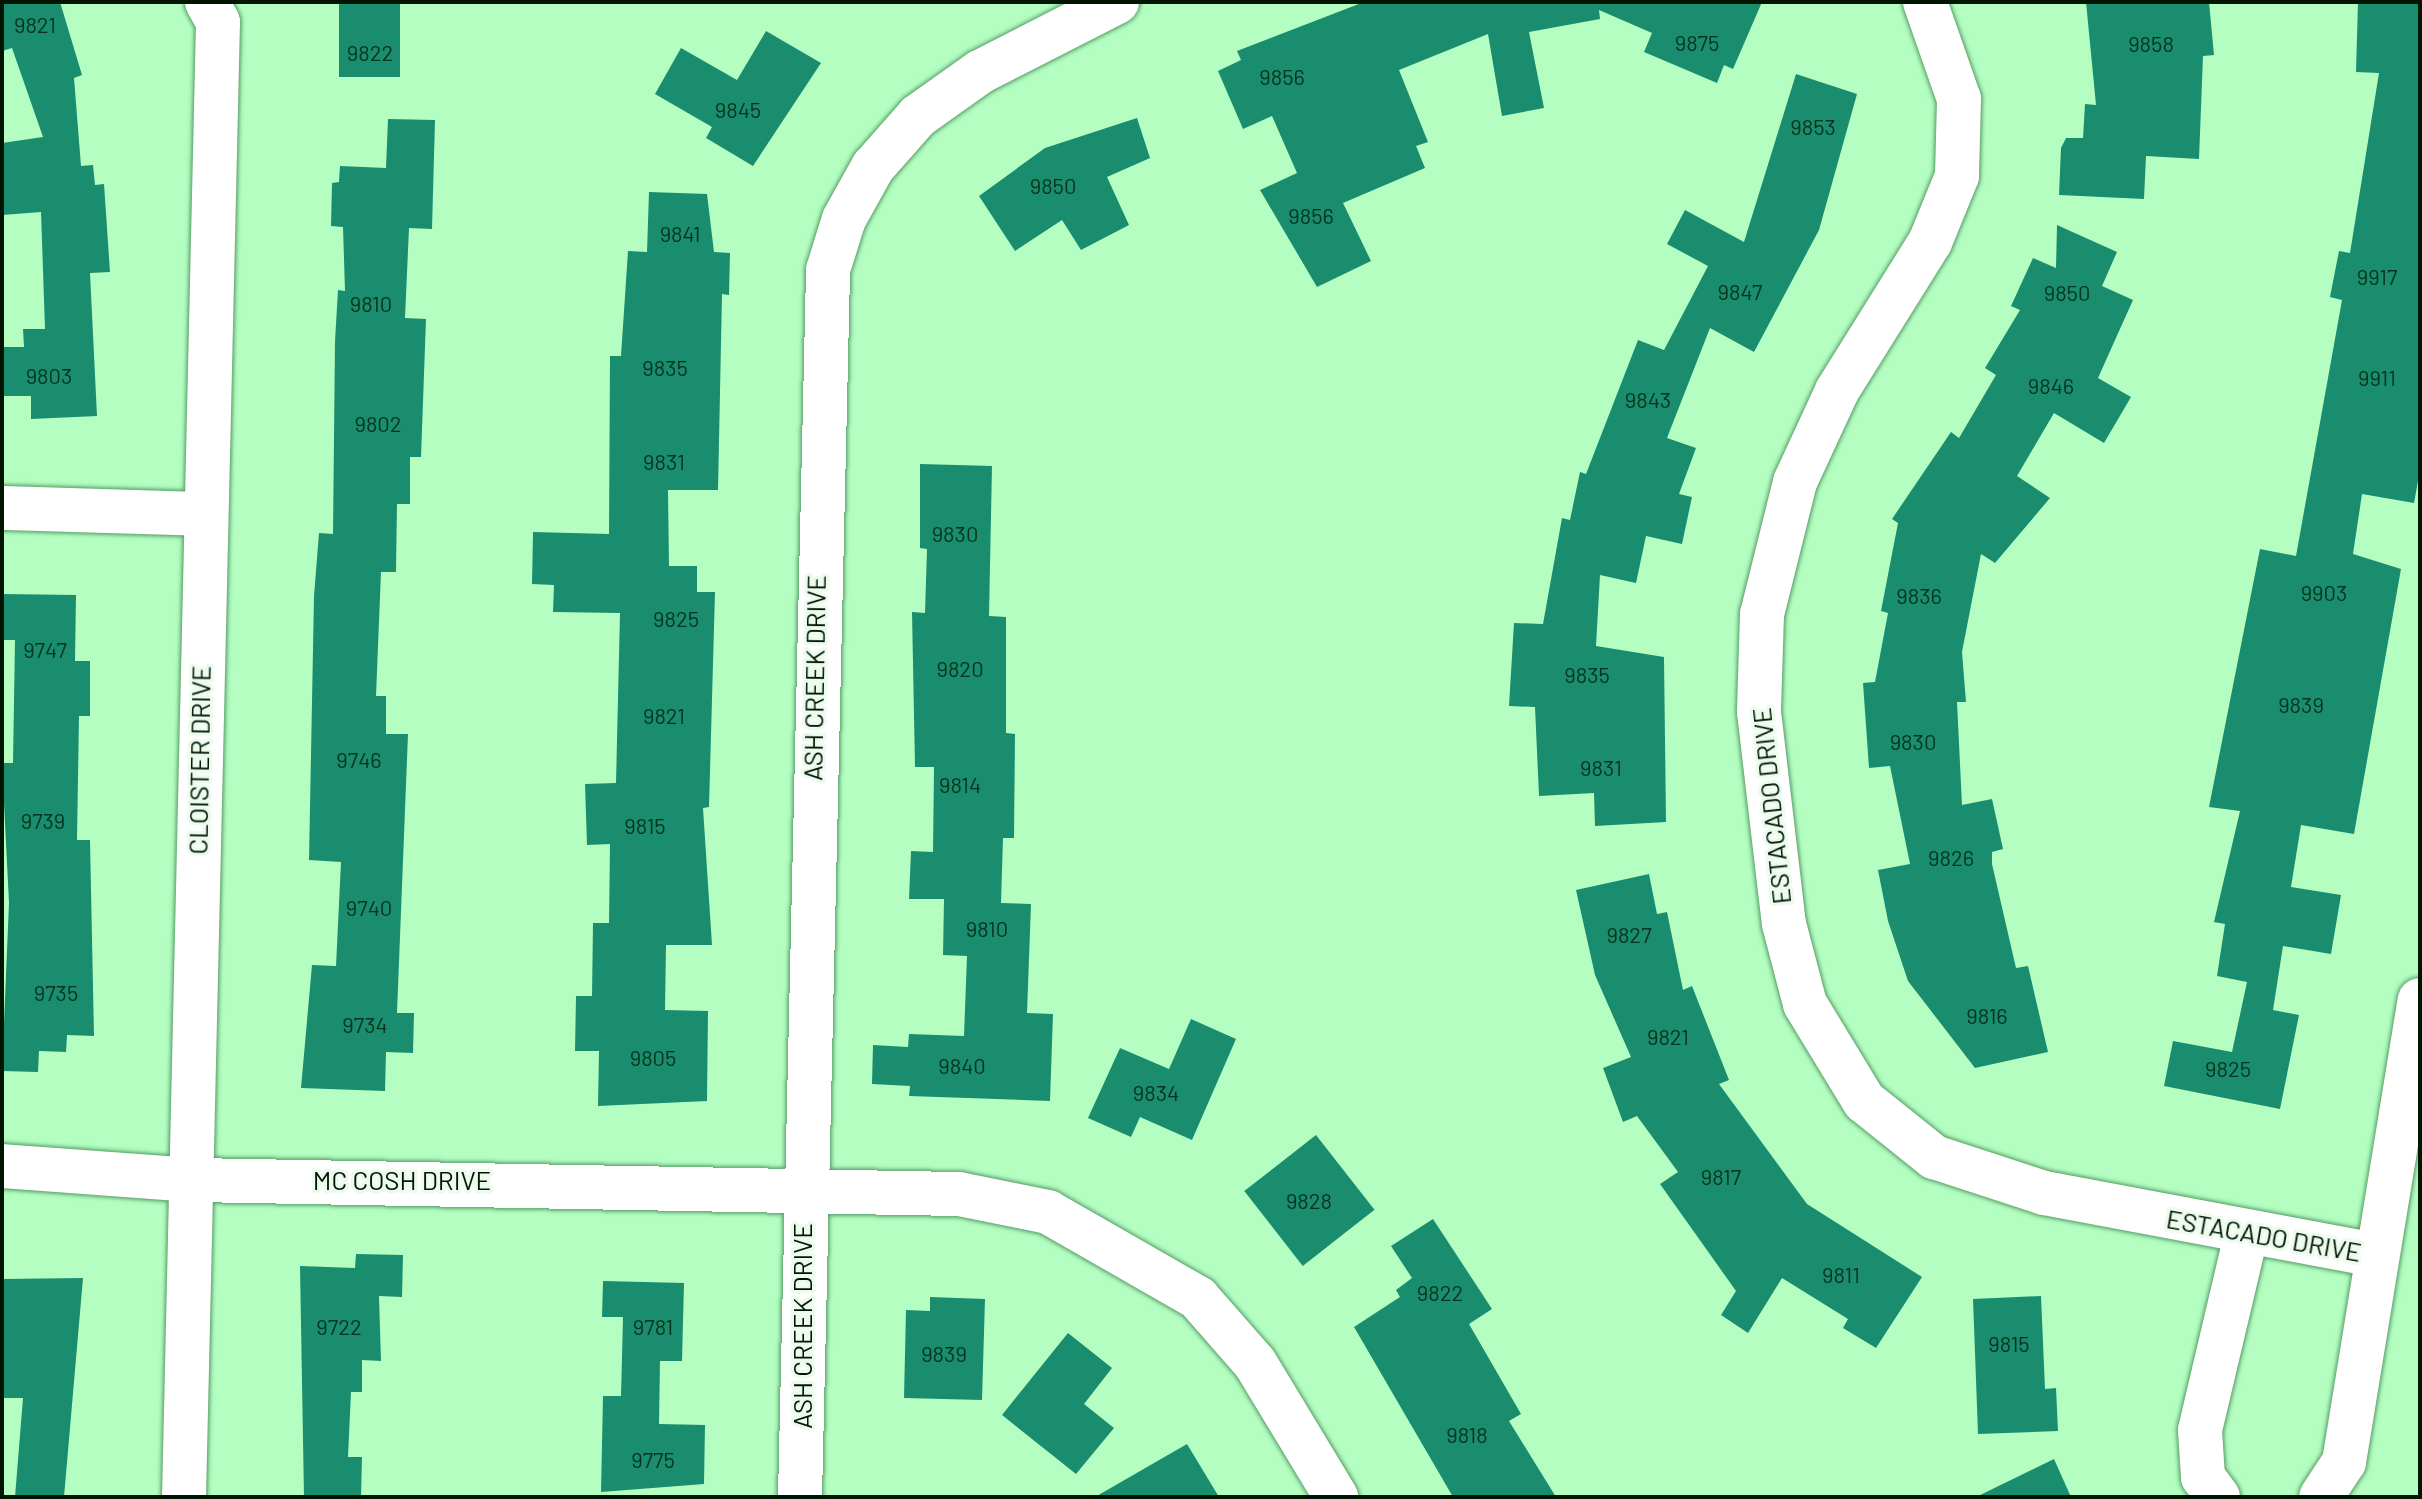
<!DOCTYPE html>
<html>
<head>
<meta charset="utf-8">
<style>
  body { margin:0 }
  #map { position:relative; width:2422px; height:1499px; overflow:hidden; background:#b4fec2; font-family:Barlow,sans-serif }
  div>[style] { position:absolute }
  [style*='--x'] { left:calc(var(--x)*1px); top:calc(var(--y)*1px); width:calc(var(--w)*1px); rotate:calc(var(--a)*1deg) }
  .building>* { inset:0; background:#1a8d6e; transform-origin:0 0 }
  .roads { filter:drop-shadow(0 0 2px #559c64) drop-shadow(0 0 2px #559c64) }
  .street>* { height:44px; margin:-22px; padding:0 22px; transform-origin:22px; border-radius:22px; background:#fff }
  span { translate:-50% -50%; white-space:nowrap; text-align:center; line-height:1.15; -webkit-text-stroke:7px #edfbef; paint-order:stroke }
  .number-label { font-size:22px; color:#06341e }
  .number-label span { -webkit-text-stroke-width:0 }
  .street-label { font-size:26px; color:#001603 }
  .frame { position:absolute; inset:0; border:4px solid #001603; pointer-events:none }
</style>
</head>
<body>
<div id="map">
  <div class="building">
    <i style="clip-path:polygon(2px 2px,60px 2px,82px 75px,74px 78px,81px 166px,93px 165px,95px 185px,104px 184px,110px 272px,90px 273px,97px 416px,31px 419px,31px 396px,2px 396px,2px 347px,24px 347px,23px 329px,45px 329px,41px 212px,2px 215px,2px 143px,43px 137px,12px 48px,2px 51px)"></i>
    <i style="left:339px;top:2px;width:61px;height:75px"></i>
    <i style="clip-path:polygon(1364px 2px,1762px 2px,1733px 69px,1724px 65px,1717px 83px,1644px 52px,1652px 33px,1599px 10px,1600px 19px,1529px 32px,1544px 108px,1502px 116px,1488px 34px,1399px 70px,1428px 142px,1416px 146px,1425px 168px,1343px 203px,1371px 261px,1317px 287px,1260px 190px,1297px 173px,1272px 116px,1243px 129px,1218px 71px,1241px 60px,1237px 51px)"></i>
    <i style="clip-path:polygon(2086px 2px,2209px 2px,2214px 55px,2203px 56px,2199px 159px,2146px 156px,2144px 199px,2059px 195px,2061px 148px,2066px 138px,2083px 138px,2085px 104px,2096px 105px)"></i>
    <i style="clip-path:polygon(2358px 2px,2420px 2px,2420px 470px,2414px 503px,2362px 494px,2353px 554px,2401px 569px,2354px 834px,2301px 825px,2291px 887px,2341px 895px,2331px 954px,2283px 946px,2273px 1010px,2299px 1015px,2280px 1109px,2164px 1086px,2173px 1041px,2232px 1052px,2247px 982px,2217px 976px,2225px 924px,2214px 922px,2240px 811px,2209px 807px,2260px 549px,2296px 556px,2342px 300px,2330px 297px,2339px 251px,2350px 253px,2379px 73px,2356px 72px)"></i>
    <i style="clip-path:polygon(766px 31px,821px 63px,753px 166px,706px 138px,712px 127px,655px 94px,681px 48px,737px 80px)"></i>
    <i style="clip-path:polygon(1796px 74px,1857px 94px,1819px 230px,1754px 352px,1710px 328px,1667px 438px,1696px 448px,1679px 494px,1692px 497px,1682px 544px,1646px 536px,1636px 583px,1600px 575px,1596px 646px,1664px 657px,1666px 822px,1595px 826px,1594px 793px,1539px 796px,1535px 707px,1509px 706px,1514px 623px,1543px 624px,1562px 518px,1570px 520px,1580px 472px,1586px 474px,1638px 340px,1664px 350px,1708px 266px,1667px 244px,1685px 210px,1744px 242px)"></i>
    <i style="clip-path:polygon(1137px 118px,1150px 158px,1107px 177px,1129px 225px,1081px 250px,1062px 220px,1015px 251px,979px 196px,1045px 148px)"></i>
    <i style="clip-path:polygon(388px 119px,435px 120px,432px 229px,409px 228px,405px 318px,426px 319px,421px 457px,410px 457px,410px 504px,397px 504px,396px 572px,381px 572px,376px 696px,386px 696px,386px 734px,408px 734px,397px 1013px,414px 1013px,413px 1053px,386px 1052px,385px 1091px,301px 1088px,312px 965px,336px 966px,341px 862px,309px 860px,314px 596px,319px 533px,333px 534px,335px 341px,338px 290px,345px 291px,343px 227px,331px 226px,332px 183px,339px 182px,340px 166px,386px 168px)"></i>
    <i style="clip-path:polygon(649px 192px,707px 194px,714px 252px,730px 253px,729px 295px,722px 294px,718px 490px,668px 490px,669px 566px,697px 566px,697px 592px,715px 592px,709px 807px,703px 808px,712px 945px,666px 945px,665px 1010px,708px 1011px,707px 1101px,598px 1106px,599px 1051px,575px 1051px,576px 996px,592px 996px,593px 923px,609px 923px,610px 844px,587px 845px,585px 784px,616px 783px,620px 613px,553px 612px,554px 585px,532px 584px,533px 532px,609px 534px,610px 356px,621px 356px,628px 251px,647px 252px)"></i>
    <i style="clip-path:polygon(2057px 225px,2117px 252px,2102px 286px,2133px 300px,2098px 378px,2131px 397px,2104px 443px,2054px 413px,2017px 476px,2050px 498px,1995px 563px,1981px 554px,1962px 652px,1966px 702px,1957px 702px,1962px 805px,1992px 799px,2003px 849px,1992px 852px,1992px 864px,2016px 968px,2028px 966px,2048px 1052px,1975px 1068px,1908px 981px,1888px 921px,1878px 870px,1910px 864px,1890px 766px,1869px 768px,1863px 683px,1875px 682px,1888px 613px,1881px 611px,1898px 523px,1892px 519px,1951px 432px,1959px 438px,1996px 375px,1985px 368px,2020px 310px,2011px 306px,2033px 258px,2056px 268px)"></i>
    <i style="clip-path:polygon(920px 464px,992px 466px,989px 616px,1006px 617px,1006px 733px,1015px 734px,1014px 838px,1003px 838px,1001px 903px,1031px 904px,1027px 1013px,1053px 1014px,1050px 1101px,909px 1096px,910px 1086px,872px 1084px,873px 1045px,908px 1047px,909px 1034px,964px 1036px,967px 956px,943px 955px,944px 899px,909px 899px,911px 851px,933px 852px,934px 767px,915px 767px,912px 612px,925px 613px,927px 549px,920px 548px)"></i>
    <i style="clip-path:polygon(2px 594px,76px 595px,75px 661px,90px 661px,90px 716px,79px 716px,77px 840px,90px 840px,94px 1036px,67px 1035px,66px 1052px,39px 1051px,38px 1072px,2px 1071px,9px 903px,2px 763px,13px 763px,15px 640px,2px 640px)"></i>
    <i style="clip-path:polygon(1649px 874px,1657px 914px,1667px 912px,1683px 990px,1692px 986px,1729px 1080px,1719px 1084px,1807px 1204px,1922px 1277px,1876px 1348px,1843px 1328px,1848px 1319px,1782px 1278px,1748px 1333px,1721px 1315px,1736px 1291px,1660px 1184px,1678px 1172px,1637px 1116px,1623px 1122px,1603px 1068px,1631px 1057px,1595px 975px,1576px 890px)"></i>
    <i style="clip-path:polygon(1191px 1019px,1236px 1039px,1192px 1140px,1140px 1117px,1131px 1137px,1088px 1118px,1120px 1048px,1169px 1069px)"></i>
    <i style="left:1316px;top:1135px;width:95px;height:91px;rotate:52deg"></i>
    <i style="clip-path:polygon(1433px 1219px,1492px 1309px,1469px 1324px,1521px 1414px,1509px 1421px,1556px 1497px,1453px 1497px,1354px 1327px,1400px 1297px,1396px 1290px,1412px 1278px,1391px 1246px)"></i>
    <i style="clip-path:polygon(356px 1254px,403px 1255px,402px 1297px,379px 1296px,381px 1361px,362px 1360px,362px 1392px,351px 1392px,348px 1457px,362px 1457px,361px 1497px,304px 1497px,300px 1266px,355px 1268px)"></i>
    <i style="clip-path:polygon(83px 1278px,64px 1497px,15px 1497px,23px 1398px,2px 1398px,2px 1279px)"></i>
    <i style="clip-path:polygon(603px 1281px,684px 1283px,682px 1361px,660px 1361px,659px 1424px,705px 1425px,704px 1484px,601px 1492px,603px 1396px,621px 1396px,623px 1317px,602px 1317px)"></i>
    <i style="clip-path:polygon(2041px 1296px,2045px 1389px,2056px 1388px,2058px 1431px,1978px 1434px,1973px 1299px)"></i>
    <i style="clip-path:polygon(930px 1297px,985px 1299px,982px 1400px,904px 1398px,906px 1310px,930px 1311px)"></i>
    <i style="clip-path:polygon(1068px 1333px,1112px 1368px,1084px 1404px,1114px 1428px,1076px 1474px,1002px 1415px)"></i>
    <i style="clip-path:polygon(1187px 1444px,1219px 1497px,1095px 1497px)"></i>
    <i style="clip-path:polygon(2054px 1459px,2071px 1497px,1976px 1497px)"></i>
  </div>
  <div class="roads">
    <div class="street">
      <i style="--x:1925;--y:2;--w:103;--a:70.7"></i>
      <i style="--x:1959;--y:99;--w:77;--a:91.5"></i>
      <i style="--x:1957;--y:176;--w:71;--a:112.2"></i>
      <i style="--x:1930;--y:242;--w:176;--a:122"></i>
      <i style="--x:1837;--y:391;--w:100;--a:114.8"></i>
      <i style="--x:1795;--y:482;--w:136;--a:104"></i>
      <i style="--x:1762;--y:614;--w:98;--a:91.8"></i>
      <i style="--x:1759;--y:712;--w:213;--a:83.3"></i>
      <i style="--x:1784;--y:924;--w:83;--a:75.3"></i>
      <i style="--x:1805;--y:1004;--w:114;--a:58.7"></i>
      <i style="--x:1864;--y:1101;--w:90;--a:38.7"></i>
      <i style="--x:1934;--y:1157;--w:116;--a:18.1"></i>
      <i style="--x:2044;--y:1193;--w:336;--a:10.6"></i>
      <i style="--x:2;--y:508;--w:201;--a:1.7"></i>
      <i style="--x:2;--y:1166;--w:193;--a:4.2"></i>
      <i style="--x:194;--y:1180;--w:765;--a:1.05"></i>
      <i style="--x:959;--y:1194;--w:91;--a:11.4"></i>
      <i style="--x:1048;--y:1212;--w:173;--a:29.8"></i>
      <i style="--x:1198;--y:1298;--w:86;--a:48.8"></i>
      <i style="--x:1255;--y:1363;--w:157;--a:58.8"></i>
      <i style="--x:184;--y:1497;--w:1475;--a:-88.68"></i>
      <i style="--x:218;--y:22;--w:23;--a:-119"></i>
      <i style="--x:800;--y:1497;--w:1227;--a:-88.69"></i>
      <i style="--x:828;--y:270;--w:53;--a:-72.6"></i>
      <i style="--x:844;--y:219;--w:60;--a:-60.9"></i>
      <i style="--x:873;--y:167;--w:68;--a:-48.6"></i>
      <i style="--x:918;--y:116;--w:76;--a:-35.4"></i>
      <i style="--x:980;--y:72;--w:154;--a:-27.1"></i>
      <i style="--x:2218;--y:1497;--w:25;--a:-127"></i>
      <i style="--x:2203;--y:1477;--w:47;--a:-93.7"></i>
      <i style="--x:2200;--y:1430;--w:200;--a:-76.7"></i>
      <i style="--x:2321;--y:1497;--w:42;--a:-56.7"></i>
      <i style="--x:2344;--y:1462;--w:468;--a:-80.7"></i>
    </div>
  </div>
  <div class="number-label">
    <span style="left:35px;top:25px">9821</span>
    <span style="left:1697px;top:43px">9875</span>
    <span style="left:2151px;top:44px">9858</span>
    <span style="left:370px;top:53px">9822</span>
    <span style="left:1282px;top:77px">9856</span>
    <span style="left:738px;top:110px">9845</span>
    <span style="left:1813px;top:127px">9853</span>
    <span style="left:1053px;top:186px">9850</span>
    <span style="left:1311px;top:216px">9856</span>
    <span style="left:680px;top:234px">9841</span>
    <span style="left:2377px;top:277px">9917</span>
    <span style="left:1740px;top:292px">9847</span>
    <span style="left:2067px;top:293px">9850</span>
    <span style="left:371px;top:304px">9810</span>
    <span style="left:665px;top:368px">9835</span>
    <span style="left:49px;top:376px">9803</span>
    <span style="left:2377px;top:378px">9911</span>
    <span style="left:2051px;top:386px">9846</span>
    <span style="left:1648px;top:400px">9843</span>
    <span style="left:378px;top:424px">9802</span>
    <span style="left:664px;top:462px">9831</span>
    <span style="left:955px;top:534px">9830</span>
    <span style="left:2324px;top:593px">9903</span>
    <span style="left:1919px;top:596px">9836</span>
    <span style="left:676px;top:619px">9825</span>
    <span style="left:45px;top:650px">9747</span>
    <span style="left:960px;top:669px">9820</span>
    <span style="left:1587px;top:675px">9835</span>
    <span style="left:2301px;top:705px">9839</span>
    <span style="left:664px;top:716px">9821</span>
    <span style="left:1913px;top:742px">9830</span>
    <span style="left:359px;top:760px">9746</span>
    <span style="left:1601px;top:768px">9831</span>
    <span style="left:960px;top:785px">9814</span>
    <span style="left:43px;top:821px">9739</span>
    <span style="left:645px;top:826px">9815</span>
    <span style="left:1951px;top:858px">9826</span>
    <span style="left:369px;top:908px">9740</span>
    <span style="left:987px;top:929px">9810</span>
    <span style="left:1629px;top:935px">9827</span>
    <span style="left:56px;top:993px">9735</span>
    <span style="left:1987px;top:1016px">9816</span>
    <span style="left:365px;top:1025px">9734</span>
    <span style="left:1668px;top:1037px">9821</span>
    <span style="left:653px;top:1058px">9805</span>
    <span style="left:962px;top:1066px">9840</span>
    <span style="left:2228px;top:1069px">9825</span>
    <span style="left:1156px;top:1093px">9834</span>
    <span style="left:1721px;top:1177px">9817</span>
    <span style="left:1309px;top:1201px">9828</span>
    <span style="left:1841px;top:1275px">9811</span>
    <span style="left:1440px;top:1293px">9822</span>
    <span style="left:339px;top:1327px">9722</span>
    <span style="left:653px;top:1327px">9781</span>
    <span style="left:2009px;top:1344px">9815</span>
    <span style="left:944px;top:1354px">9839</span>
    <span style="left:1467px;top:1435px">9818</span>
    <span style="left:653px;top:1460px">9775</span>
  </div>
  <div class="street-label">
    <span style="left:814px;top:678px;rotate:-89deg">ASH CREEK DRIVE</span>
    <span style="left:199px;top:760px;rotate:-89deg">CLOISTER DRIVE</span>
    <span style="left:1771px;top:806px;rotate:-96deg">ESTACADO DRIVE</span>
    <span style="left:402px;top:1180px">MC COSH DRIVE</span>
    <span style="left:2264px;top:1235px;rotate:10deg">ESTACADO DRIVE</span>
    <span style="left:802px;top:1326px;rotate:-90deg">ASH CREEK DRIVE</span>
  </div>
  <div class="frame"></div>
</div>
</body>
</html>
